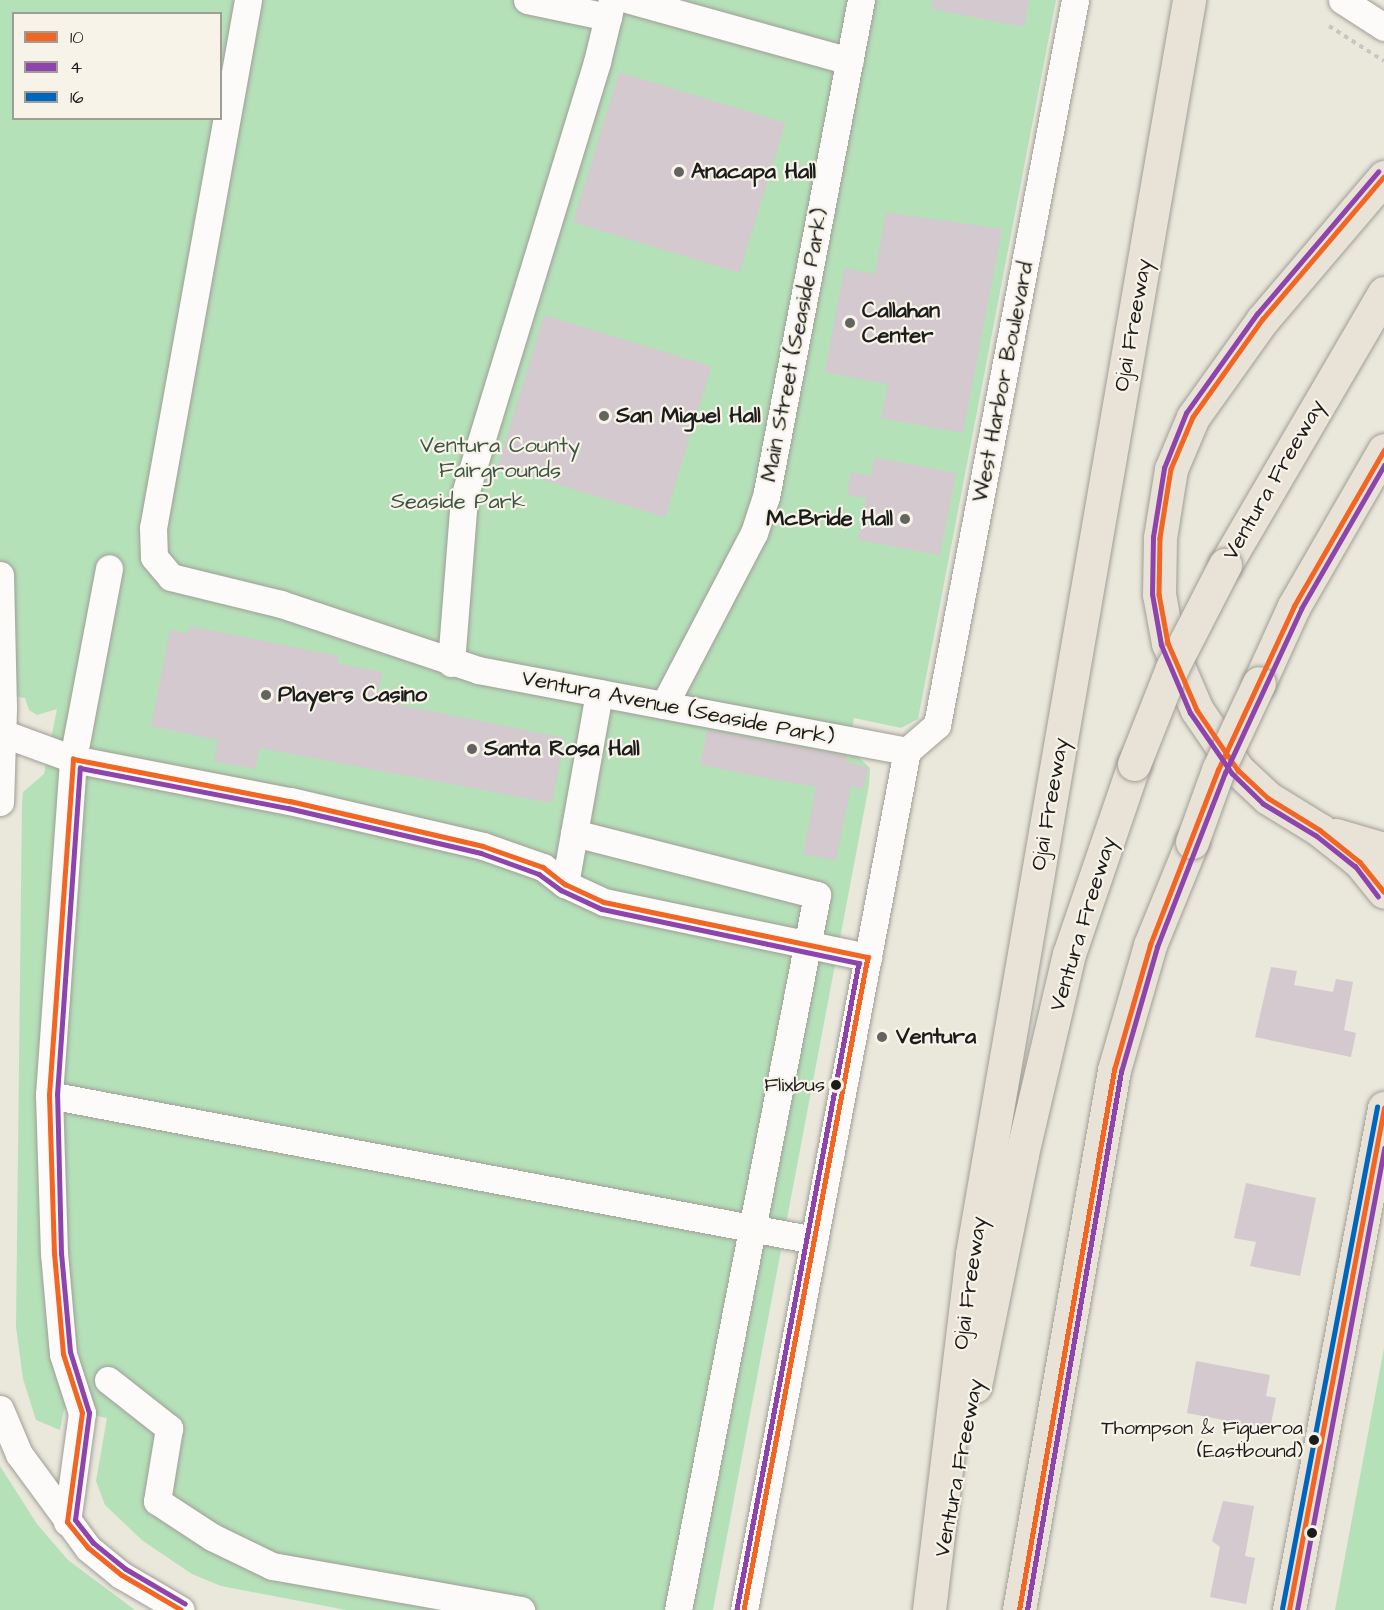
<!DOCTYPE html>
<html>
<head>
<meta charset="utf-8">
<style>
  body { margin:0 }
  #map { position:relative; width:1384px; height:1610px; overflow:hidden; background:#eae7db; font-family:"Architects Daughter",sans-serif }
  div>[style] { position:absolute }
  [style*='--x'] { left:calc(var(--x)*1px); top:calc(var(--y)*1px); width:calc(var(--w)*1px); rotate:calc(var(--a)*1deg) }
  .green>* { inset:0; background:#b5e1b9 }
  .building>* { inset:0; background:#d3c9ce; transform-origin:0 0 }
  .path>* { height:4px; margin-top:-2px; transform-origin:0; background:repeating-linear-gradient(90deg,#c7c6c3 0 4.5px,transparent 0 9px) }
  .roads { filter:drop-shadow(0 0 2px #a09e97) drop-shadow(0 0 2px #a09e97) }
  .minor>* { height:27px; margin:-13.5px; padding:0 13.5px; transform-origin:13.5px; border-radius:13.5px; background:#fcfbfa }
  .major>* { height:33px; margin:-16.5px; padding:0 16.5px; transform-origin:16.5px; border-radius:16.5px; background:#e9e3d7 }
  .highway>* { height:33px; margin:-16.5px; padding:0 16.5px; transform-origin:16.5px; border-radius:16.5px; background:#e9e3d7 }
  .bridges { filter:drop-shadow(0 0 2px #a09e97) drop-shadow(0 0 2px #a09e97) }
  .highway-bridge>* { height:33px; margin:-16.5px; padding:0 16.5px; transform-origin:16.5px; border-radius:16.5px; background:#e9e3d7 }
  .bus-1>* { height:4.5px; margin:-2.25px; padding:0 2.25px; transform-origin:2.25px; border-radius:2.25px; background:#f26522 }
  .bus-2>* { height:4.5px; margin:-2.25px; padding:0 2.25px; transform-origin:2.25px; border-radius:2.25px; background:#8e44ad }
  .bus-3>* { height:4.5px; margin:-2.25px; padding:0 2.25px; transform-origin:2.25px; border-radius:2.25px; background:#0065bd }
  .dots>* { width:16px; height:16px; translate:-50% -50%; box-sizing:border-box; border:3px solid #f7f3e8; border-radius:50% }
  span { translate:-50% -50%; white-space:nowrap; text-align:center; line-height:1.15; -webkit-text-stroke:4.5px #f7f3e8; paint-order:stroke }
  .bus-label { font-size:20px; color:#1c1c1c }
  .right { translate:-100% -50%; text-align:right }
  .poi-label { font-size:22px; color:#1c1c1c; font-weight:700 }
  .left { translate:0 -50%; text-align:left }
  .street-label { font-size:22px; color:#1c1c1c }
  .park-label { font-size:22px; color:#3d5643 }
  .legend { position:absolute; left:12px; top:12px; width:210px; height:108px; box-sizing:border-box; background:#f7f3e8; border:2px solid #9f9d96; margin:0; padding:8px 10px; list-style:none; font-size:18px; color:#1c1c1c }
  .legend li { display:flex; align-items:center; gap:12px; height:30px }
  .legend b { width:30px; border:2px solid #9f9d96 }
</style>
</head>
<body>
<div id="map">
  <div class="green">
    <i style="clip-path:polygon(evenodd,0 0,1056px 0,918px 719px,901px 728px,854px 718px,849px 748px,870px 768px,869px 785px,713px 1610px,346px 1610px,221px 1586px,192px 1574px,143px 1541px,105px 1505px,96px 1481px,107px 1418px,64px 1409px,60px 1430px,36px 1420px,23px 1379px,16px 1327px,22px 803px,23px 792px,44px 774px,57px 709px,37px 715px,29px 710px,25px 698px,0 694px,0 0,14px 14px,220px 14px,220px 118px,14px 118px,14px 14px)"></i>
    <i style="clip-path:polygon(1384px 1348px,1384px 1610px,1335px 1610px)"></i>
    <i style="clip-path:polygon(0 1466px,37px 1524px,68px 1560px,135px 1610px,0 1610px)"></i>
  </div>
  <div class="building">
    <i style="clip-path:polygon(932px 0,1029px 0,1024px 27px,932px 9px)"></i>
    <i style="left:619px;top:72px;width:174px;height:157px;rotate:17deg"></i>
    <i style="clip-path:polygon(886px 212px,1002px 229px,963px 433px,881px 418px,888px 384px,825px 372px,844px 268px,875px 274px)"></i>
    <i style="left:544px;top:315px;width:175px;height:158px;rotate:17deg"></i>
    <i style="clip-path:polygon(874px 457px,956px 473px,940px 555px,858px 540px,866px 498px,847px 495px,851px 472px,871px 476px)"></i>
    <i style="clip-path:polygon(190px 626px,338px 656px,337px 663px,382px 672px,377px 700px,565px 738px,552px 803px,260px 748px,255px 769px,214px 761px,218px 740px,151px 726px,170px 630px,188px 633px)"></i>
    <i style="clip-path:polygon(707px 730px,847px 756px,846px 762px,868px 767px,863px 789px,851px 786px,836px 860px,803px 854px,816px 787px,700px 765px)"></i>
    <i style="clip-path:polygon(1271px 967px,1297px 971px,1294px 985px,1333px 992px,1336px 979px,1353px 982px,1344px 1030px,1356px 1033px,1351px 1057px,1255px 1037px)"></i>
    <i style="clip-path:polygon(1246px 1183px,1316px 1198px,1300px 1276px,1250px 1266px,1256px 1242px,1234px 1238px)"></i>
    <i style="clip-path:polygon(1196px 1361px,1270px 1375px,1266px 1396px,1276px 1398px,1270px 1429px,1187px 1413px)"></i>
    <i style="clip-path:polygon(1223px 1501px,1254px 1506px,1245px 1556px,1255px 1558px,1246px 1604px,1210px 1597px,1220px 1547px,1212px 1541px)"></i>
  </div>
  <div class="path">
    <i style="--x:1329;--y:26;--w:65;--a:32.5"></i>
  </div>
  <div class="roads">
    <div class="minor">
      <i style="--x:248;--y:0;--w:536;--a:100.2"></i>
      <i style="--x:153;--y:528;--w:29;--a:88"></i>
      <i style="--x:154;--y:557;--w:26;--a:50"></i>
      <i style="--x:171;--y:577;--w:113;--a:13.8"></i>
      <i style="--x:281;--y:604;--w:208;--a:18.5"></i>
      <i style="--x:478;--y:670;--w:437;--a:10.7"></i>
      <i style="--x:527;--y:0;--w:83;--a:11.9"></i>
      <i style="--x:630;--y:0;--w:228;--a:15.5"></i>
      <i style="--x:1342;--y:0;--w:50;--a:32.7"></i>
      <i style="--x:0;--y:575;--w:133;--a:88.7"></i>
      <i style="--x:3;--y:708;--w:94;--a:91.8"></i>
      <i style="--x:451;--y:663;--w:167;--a:-85.5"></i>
      <i style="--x:464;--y:497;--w:455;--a:-73"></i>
      <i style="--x:597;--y:62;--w:64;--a:-76.4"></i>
      <i style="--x:664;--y:705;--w:194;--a:-62.4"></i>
      <i style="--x:754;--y:533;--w:38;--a:-72"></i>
      <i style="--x:766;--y:497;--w:506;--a:-79.18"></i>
      <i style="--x:2;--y:733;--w:76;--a:20.1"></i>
      <i style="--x:73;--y:759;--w:221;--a:11"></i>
      <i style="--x:290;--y:801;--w:198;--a:13.1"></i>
      <i style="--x:483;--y:846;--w:64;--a:19.3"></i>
      <i style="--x:543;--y:867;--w:28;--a:38"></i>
      <i style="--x:565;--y:884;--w:43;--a:24.8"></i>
      <i style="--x:604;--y:902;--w:270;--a:11.8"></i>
      <i style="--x:907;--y:751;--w:40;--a:-41"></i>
      <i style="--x:937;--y:725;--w:738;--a:-79.22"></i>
      <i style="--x:574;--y:833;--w:251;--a:14.3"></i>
      <i style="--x:817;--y:895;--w:728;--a:101"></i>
      <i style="--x:565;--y:884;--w:194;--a:-79.9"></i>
      <i style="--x:49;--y:1095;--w:779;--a:10.73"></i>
      <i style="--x:108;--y:1380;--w:78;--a:38.2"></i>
      <i style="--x:169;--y:1428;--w:74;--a:99.3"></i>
      <i style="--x:157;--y:1501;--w:66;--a:33.2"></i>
      <i style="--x:212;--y:1537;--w:67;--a:25.8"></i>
      <i style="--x:272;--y:1566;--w:253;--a:10"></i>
      <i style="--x:0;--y:1409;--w:49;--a:67.1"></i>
      <i style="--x:19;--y:1454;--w:117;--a:53.7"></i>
      <i style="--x:88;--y:1548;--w:43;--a:39.3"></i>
      <i style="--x:121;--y:1575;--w:69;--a:30.3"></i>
      <i style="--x:67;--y:1522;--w:110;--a:-82.2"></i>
      <i style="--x:82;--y:1413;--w:62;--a:-107.9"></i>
      <i style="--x:63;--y:1354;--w:100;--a:-95.1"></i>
      <i style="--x:54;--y:1254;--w:159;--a:-91.8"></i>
      <i style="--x:49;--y:1095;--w:337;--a:-85.9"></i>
      <i style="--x:73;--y:759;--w:194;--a:-79.3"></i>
      <i style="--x:744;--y:1610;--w:874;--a:-79.26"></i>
    </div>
    <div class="major">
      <i style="--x:1289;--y:1610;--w:511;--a:-79.28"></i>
    </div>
    <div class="highway">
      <i style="--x:1384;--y:177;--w:187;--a:130.4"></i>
      <i style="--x:1263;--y:319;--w:120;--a:125.5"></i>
      <i style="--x:1193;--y:417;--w:56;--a:112.9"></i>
      <i style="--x:1171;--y:469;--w:70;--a:99.1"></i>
      <i style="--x:1160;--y:538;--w:56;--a:91"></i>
      <i style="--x:1159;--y:594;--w:50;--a:79.6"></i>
      <i style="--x:1168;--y:643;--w:73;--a:66.6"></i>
      <i style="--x:1197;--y:710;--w:73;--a:55.7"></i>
      <i style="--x:1238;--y:770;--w:41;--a:43"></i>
      <i style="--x:1268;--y:798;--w:61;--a:31.6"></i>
      <i style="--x:1320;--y:830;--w:51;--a:38.7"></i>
      <i style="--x:1360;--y:862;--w:38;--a:51"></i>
      <i style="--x:1225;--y:565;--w:315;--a:-59.7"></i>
      <i style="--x:1259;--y:683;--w:85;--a:-65.6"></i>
      <i style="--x:1294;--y:606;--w:180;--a:-60"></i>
      <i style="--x:1336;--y:835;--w:50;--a:16.3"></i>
      <i style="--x:975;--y:1386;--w:237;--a:-78.5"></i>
      <i style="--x:1022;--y:1154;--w:205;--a:-76.8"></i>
      <i style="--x:1069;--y:954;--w:201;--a:-71.1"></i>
      <i style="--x:929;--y:1610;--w:359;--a:-83.1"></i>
      <i style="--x:972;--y:1254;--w:1273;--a:-80.18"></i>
      <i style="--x:1019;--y:1610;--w:548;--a:-80.02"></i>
      <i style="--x:1114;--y:1070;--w:130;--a:-73.9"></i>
      <i style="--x:1150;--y:945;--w:111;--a:-67.8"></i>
    </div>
  </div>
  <div class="bridges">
    <div class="highway-bridge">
      <i style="--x:1134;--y:764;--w:103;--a:-68.4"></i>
      <i style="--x:1172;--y:668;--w:116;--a:-62.8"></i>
      <i style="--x:1192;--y:842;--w:77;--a:-70.1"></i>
      <i style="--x:1218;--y:770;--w:96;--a:-64.8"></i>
    </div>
  </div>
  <div class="bus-1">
    <i style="--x:1384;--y:177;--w:187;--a:130.4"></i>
    <i style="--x:1263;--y:319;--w:120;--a:125.5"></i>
    <i style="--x:1193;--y:417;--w:56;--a:112.9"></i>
    <i style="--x:1171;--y:469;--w:70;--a:99.1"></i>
    <i style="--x:1160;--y:538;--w:56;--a:91"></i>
    <i style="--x:1159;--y:594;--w:50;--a:79.6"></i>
    <i style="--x:1168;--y:643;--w:73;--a:66.6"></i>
    <i style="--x:1197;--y:710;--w:73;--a:55.7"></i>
    <i style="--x:1238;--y:770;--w:41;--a:43"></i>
    <i style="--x:1268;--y:798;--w:61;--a:31.6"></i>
    <i style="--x:1320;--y:830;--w:51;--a:38.7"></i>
    <i style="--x:1360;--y:862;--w:38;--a:51"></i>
    <i style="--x:181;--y:1610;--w:69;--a:-149.7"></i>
    <i style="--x:121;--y:1575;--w:43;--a:-140.7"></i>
    <i style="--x:88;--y:1548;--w:33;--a:-129"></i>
    <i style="--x:67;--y:1522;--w:110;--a:-82.2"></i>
    <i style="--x:82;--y:1413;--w:62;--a:-107.9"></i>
    <i style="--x:63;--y:1354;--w:100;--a:-95.1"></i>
    <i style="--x:54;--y:1254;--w:159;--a:-91.8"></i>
    <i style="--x:49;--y:1095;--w:337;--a:-85.9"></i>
    <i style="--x:73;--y:759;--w:221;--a:11"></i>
    <i style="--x:290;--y:801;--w:198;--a:13.1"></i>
    <i style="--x:483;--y:846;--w:64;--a:19.3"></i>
    <i style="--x:543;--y:867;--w:28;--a:38"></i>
    <i style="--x:565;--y:884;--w:43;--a:24.8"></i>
    <i style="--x:604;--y:902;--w:270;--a:11.8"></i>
    <i style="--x:868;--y:957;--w:665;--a:100.75"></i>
    <i style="--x:1019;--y:1610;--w:548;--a:-80.02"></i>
    <i style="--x:1114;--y:1070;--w:130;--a:-73.9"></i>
    <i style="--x:1150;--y:945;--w:188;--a:-68.8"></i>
    <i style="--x:1218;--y:770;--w:181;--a:-65.1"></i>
    <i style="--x:1294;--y:606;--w:180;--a:-60"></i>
    <i style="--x:1289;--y:1610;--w:511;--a:-79.28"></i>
  </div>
  <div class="bus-2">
    <i style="--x:1378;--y:897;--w:38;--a:-127"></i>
    <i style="--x:1355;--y:867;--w:50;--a:-141.5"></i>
    <i style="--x:1316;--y:836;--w:62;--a:-148.9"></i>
    <i style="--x:1263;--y:804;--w:43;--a:-135.9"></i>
    <i style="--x:1232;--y:774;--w:74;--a:-124.5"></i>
    <i style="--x:1190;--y:713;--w:74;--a:-113.1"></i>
    <i style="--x:1161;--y:645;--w:52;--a:-100"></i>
    <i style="--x:1152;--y:594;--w:57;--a:-89"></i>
    <i style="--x:1153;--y:537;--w:70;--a:-80.9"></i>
    <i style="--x:1164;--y:468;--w:59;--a:-68.2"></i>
    <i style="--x:1186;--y:413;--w:122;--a:-54.4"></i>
    <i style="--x:1257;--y:314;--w:187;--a:-49.6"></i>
    <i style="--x:185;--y:1604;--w:69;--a:-149.7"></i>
    <i style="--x:125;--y:1569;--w:41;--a:-140.9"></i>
    <i style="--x:93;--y:1543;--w:29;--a:-128"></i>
    <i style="--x:75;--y:1520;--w:108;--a:-82.5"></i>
    <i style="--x:89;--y:1413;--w:64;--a:-107.3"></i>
    <i style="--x:70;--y:1352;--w:98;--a:-95.2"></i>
    <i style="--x:61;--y:1254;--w:159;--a:-91.4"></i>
    <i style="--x:57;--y:1095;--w:328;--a:-86"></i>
    <i style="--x:80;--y:768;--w:212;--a:10.9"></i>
    <i style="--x:288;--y:808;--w:198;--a:13.1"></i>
    <i style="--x:481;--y:853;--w:62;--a:19.9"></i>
    <i style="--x:539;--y:874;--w:27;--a:36"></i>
    <i style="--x:561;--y:890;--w:45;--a:24.9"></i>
    <i style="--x:602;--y:909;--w:263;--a:11.9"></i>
    <i style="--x:859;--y:963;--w:657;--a:100.69"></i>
    <i style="--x:1027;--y:1610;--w:546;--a:-80.09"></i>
    <i style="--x:1121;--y:1072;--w:130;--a:-73.9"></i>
    <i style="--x:1157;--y:947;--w:187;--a:-68.7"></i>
    <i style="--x:1225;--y:773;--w:181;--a:-65.1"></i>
    <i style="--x:1301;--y:609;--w:166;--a:-60"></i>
    <i style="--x:1297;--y:1610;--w:470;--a:-79.3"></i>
  </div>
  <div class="bus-3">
    <i style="--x:1282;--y:1609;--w:511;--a:-79.28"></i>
  </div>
  <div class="dots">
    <i style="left:679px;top:172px;background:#64635f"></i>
    <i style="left:850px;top:323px;background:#64635f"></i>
    <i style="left:604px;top:416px;background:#64635f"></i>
    <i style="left:905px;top:519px;background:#64635f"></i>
    <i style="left:266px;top:695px;background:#64635f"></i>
    <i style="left:472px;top:749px;background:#64635f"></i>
    <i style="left:882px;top:1037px;background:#64635f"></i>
    <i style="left:836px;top:1085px;background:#1c1c1c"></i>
    <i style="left:1314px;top:1440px;background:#1c1c1c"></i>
    <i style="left:1312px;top:1533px;background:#1c1c1c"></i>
  </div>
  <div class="bus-label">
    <span class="right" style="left:825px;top:1085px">Flixbus</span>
    <span class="right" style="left:1303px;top:1440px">Thompson &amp; Figueroa<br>(Eastbound)</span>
  </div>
  <div class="poi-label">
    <span class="left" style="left:691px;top:172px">Anacapa Hall</span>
    <span class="left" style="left:862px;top:323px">Callahan<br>Center</span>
    <span class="left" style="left:616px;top:416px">San Miguel Hall</span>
    <span class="right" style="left:893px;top:519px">McBride Hall</span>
    <span class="left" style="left:278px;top:695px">Players Casino</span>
    <span class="left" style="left:484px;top:749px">Santa Rosa Hall</span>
    <span class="left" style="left:896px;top:1037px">Ventura</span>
  </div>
  <div class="street-label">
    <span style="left:1133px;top:325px;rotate:-80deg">Ojai Freeway</span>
    <span style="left:795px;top:345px;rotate:-79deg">Main Street (Seaside Park)</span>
    <span style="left:1003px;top:382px;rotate:-79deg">West Harbor Boulevard</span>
    <span style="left:1274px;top:480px;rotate:-60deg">Ventura Freeway</span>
    <span style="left:678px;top:708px;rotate:11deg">Ventura Avenue (Seaside Park)</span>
    <span style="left:1050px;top:804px;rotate:-80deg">Ojai Freeway</span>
    <span style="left:1083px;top:924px;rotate:-73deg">Ventura Freeway</span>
    <span style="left:970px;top:1283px;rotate:-82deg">Ojai Freeway</span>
    <span style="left:959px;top:1468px;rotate:-79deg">Ventura Freeway</span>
  </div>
  <div class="park-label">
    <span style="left:500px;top:458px">Ventura County<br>Fairgrounds</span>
    <span style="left:458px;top:502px">Seaside Park</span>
  </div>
  <ul class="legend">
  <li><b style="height:8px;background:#f26522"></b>10</li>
  <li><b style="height:8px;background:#8e44ad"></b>4</li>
  <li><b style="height:8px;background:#0065bd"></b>16</li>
  </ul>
</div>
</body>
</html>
